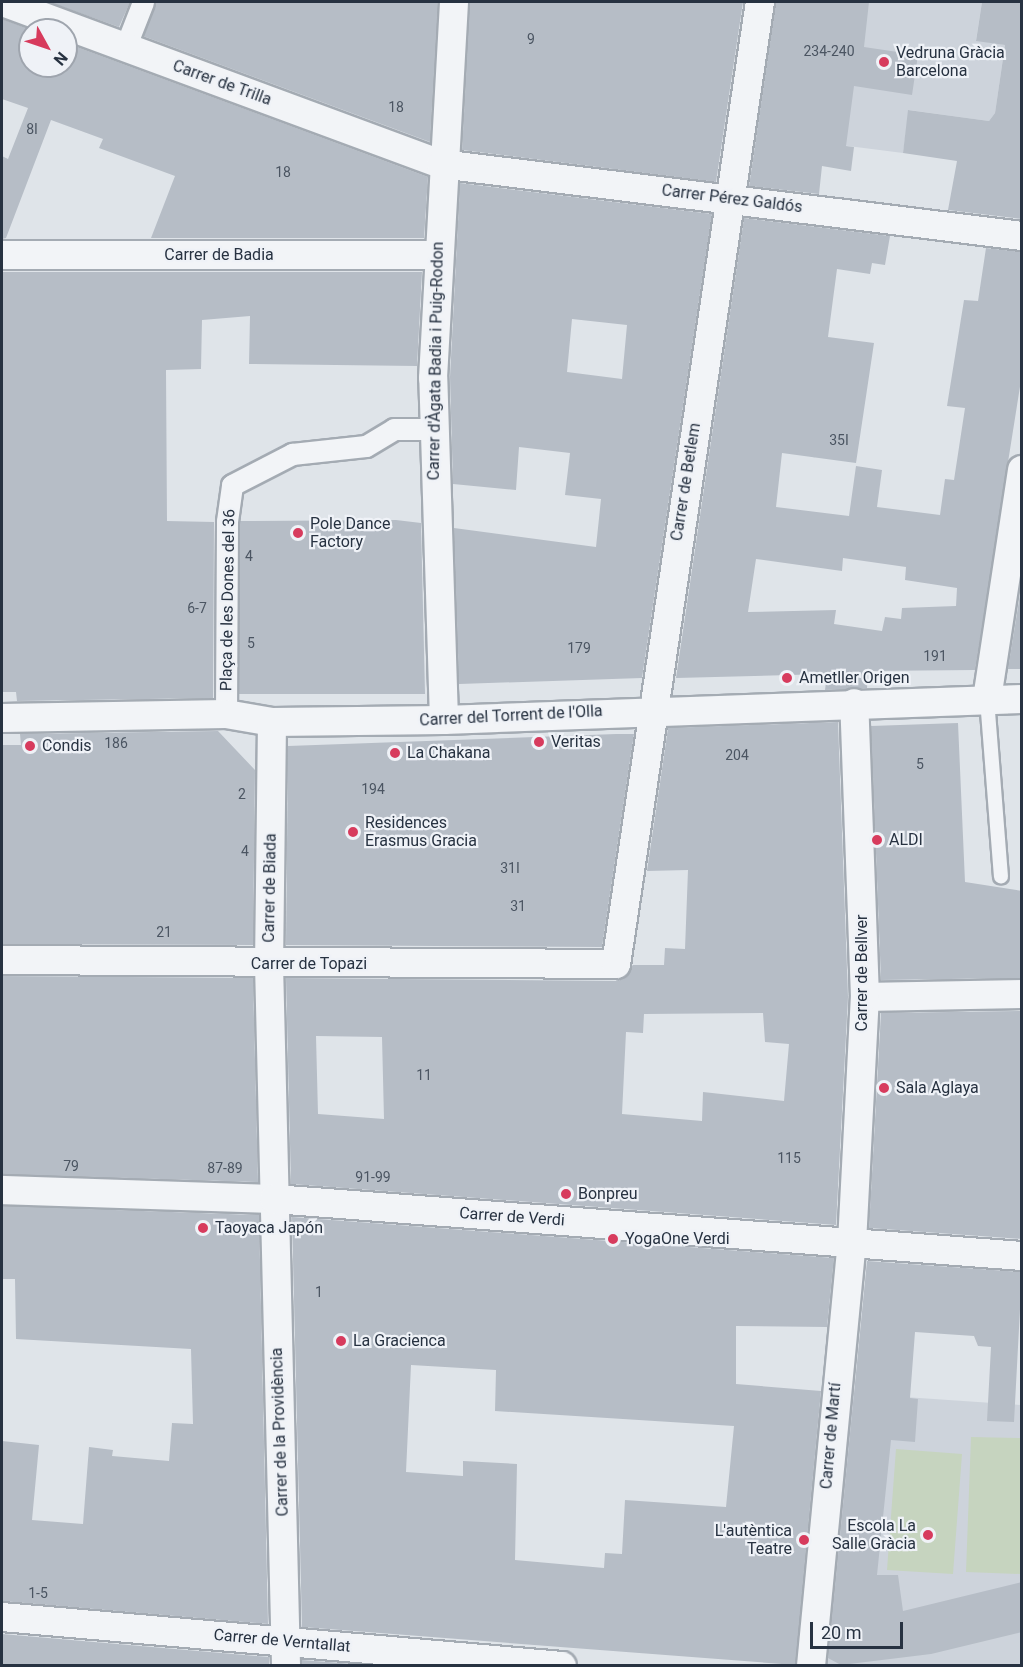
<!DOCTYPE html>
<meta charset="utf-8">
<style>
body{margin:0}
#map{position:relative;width:1023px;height:1667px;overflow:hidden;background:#dfe4e9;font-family:Roboto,sans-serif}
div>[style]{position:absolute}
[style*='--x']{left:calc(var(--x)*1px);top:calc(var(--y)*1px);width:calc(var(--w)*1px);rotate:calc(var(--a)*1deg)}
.built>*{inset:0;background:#cdd3db}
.green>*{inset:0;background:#c6d4bf}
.building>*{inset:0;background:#b6bdc6}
.roads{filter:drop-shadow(2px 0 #a4abb3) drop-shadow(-2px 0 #a4abb3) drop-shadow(0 2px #a4abb3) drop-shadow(0 -2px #a4abb3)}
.service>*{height:14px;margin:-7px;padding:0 7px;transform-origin:7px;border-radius:7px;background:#f2f4f7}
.pedestrian>*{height:21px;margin:-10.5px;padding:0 10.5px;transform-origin:10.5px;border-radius:10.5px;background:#f2f4f7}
.minor>*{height:28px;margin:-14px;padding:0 14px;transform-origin:14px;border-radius:14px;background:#f2f4f7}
.dots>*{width:16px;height:16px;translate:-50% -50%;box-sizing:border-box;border:3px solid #eff2f7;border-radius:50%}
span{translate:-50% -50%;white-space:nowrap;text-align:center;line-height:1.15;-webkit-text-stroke:4.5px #eff2f7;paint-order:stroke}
.number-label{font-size:14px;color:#4b5562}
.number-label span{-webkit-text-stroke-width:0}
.poi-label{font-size:16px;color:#273241}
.left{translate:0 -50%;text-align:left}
.right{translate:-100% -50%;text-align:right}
.street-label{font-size:16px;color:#273241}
.frame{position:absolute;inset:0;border:3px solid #273241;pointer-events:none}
.north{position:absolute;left:18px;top:18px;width:60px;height:60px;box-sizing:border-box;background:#eff2f7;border:2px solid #9fa5ae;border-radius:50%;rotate:130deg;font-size:16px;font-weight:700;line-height:24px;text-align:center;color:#273241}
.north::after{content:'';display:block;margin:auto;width:21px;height:27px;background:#d73b5d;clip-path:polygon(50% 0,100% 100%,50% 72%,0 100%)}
.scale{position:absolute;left:810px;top:1622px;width:93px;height:27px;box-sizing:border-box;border:3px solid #273241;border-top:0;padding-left:8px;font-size:18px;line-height:21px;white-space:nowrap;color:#273241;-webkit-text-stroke:4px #eff2f7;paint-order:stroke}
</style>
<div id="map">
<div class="built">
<div style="clip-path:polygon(774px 2px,982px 2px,976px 40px,1005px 45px,995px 113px,989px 121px,909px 110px,903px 153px,754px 134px)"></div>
<div style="clip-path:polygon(846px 1393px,1021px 1405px,1021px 1665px,823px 1666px)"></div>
</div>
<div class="green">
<div style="clip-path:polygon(971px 1437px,1021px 1438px,1021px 1574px,966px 1572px)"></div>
<div style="clip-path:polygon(896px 1449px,962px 1454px,953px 1574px,887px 1570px)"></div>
</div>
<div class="building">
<div style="clip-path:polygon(49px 2px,130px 2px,119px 27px)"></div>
<div style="clip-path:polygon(156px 2px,438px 2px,430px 142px,143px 36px)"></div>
<div style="clip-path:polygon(470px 2px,743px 2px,716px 182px,462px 150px)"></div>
<div style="clip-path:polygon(776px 2px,869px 2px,864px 47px,918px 55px,912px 95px,854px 86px,846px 146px,854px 147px,851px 171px,822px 166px,819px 194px,749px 186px)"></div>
<div style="clip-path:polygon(982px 2px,1022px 3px,1022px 219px,948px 210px,957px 161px,903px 153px,908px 110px,989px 121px,995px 113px,1005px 45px,976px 41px)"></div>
<div style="clip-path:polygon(2px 19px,31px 30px,30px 66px,66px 66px,66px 43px,428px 177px,424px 238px,151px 238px,175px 176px,99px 148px,103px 139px,51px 120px,6px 238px,2px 239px,2px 156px,8px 159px,28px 108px,2px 99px)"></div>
<div style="clip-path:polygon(evenodd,460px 183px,712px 214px,642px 678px,459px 684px,454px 528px,596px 547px,601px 499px,565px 495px,570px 453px,519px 447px,516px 490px,453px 484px,450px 377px,460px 183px,572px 319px,627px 325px,622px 379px,567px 372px,572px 319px)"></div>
<div style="clip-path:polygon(evenodd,744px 218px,890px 236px,885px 265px,872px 263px,870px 274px,837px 269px,828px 337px,874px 343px,856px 463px,782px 453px,776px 507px,849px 516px,856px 466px,882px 470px,877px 507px,940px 515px,945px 479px,954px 480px,965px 408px,947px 406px,964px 300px,978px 301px,986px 248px,1022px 252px,1022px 374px,975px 670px,868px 671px,867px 688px,825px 690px,827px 674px,676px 678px,744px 218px,843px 558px,906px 567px,905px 580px,957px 588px,956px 606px,902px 608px,901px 619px,885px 617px,882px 631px,834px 624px,836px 610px,748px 612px,756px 559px,842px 571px,843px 558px)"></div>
<div style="clip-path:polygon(2px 272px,422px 272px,417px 366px,249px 364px,250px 316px,202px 320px,201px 369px,166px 370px,167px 521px,214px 522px,213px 698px,17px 701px,16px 692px,2px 692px)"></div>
<div style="clip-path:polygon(396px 520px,421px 523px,425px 694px,239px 694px,240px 521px)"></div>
<div style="clip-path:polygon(1022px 582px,1022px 669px,1008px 669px)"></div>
<div style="clip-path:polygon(evenodd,838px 722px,848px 997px,836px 1225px,291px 1184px,286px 978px,616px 981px,633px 965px,664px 965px,665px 948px,685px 949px,688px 870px,647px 871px,668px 728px,838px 722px,763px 1013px,765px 1042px,789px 1044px,784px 1101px,703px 1092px,702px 1121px,622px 1114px,626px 1032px,643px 1033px,644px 1014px,763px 1013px,838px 722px,316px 1036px,382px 1037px,384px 1119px,318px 1114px,316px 1036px)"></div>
<div style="clip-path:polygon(958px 723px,965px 882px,1022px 891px,1022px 978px,881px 980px,871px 726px)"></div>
<div style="clip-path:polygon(218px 731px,255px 770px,253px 945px,2px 944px,2px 745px,21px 745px,20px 734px)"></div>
<div style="clip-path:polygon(616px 734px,634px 734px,602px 947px,286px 945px,288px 746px)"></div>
<div style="clip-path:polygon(2px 976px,253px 978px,258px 1182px,2px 1174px)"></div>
<div style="clip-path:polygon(1022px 1011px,1022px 1239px,869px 1228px,881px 1013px)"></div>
<div style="clip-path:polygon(2px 1206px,259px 1215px,268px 1624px,2px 1601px,2px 1441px,39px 1445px,32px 1520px,83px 1524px,89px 1447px,113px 1450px,112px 1456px,169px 1461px,172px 1423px,193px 1424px,191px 1349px,16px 1339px,15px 1279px,2px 1279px)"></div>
<div style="clip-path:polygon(evenodd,292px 1217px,834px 1258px,827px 1327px,736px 1326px,736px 1384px,821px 1391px,795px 1665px,302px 1627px,292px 1217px,411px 1365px,496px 1370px,495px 1411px,734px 1426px,726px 1507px,625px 1500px,622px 1554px,605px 1553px,604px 1568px,515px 1560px,517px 1464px,463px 1461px,463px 1476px,406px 1472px,411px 1365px)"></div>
<div style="clip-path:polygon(867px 1261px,1022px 1272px,1014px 1422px,987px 1421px,991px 1347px,978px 1346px,974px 1336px,915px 1332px,910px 1398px,918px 1399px,915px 1442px,891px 1440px,877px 1575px,898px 1575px,903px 1611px,1022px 1582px,1022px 1632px,931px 1654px,841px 1665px,828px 1658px)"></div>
<div style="clip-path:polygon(2px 1634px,269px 1657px,269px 1665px,2px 1665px)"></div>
<div style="clip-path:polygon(302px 1660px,367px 1665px,302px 1665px)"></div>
</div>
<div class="roads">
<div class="service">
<div style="--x:987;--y:699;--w:178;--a:85.5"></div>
</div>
<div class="pedestrian">
<div style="--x:125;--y:48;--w:49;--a:-68.6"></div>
<div style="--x:226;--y:714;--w:193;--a:-89.7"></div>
<div style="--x:227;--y:521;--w:36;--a:-82"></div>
<div style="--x:232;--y:485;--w:68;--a:-27.3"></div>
<div style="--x:292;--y:454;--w:74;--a:-6.2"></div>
<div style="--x:366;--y:446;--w:33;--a:-31"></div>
<div style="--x:394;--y:429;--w:39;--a:0"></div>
</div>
<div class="minor">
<div style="--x:3;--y:2;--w:467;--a:20.3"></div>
<div style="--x:441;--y:164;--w:585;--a:7.06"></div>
<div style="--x:2;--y:255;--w:435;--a:0"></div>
<div style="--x:987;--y:699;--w:232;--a:-81.3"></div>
<div style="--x:2;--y:718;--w:224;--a:-1"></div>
<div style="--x:226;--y:714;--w:47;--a:9.9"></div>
<div style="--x:272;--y:722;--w:172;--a:-0.7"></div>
<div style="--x:444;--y:720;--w:578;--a:-2.08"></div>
<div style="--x:444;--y:720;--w:342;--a:-91.8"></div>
<div style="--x:433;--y:378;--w:377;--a:-86.8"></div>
<div style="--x:272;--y:722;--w:242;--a:90.7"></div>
<div style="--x:269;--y:964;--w:702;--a:88.61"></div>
<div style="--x:2;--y:960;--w:614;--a:0.37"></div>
<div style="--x:616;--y:964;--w:973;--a:-81.49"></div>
<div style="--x:865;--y:997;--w:157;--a:-1.1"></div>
<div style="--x:2;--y:1190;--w:272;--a:1.9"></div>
<div style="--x:274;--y:1199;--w:750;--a:4.36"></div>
<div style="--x:2;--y:1617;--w:562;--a:5"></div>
<div style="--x:811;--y:1666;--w:425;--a:-84.5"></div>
<div style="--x:852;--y:1243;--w:246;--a:-87"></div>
<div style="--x:865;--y:997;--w:294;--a:-92.1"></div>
</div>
</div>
<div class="dots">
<div style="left:884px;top:62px;background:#d73b5d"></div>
<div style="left:298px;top:533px;background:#d73b5d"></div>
<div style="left:787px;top:678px;background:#d73b5d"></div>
<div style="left:539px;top:742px;background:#d73b5d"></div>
<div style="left:30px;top:746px;background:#d73b5d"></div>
<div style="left:395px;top:753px;background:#d73b5d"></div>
<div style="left:353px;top:832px;background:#d73b5d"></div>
<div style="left:877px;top:840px;background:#d73b5d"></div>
<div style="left:884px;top:1088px;background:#d73b5d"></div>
<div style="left:566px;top:1194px;background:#d73b5d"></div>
<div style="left:203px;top:1228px;background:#d73b5d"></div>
<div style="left:613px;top:1239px;background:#d73b5d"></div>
<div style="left:341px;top:1341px;background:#d73b5d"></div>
<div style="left:928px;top:1535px;background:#d73b5d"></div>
<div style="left:804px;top:1540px;background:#d73b5d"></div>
</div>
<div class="number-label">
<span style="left:531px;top:39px">9</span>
<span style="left:829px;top:51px">234-240</span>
<span style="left:396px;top:107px">18</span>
<span style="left:32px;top:129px">8I</span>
<span style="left:283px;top:172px">18</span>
<span style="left:839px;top:440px">35I</span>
<span style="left:249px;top:556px">4</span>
<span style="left:197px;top:608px">6-7</span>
<span style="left:251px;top:643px">5</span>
<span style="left:579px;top:648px">179</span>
<span style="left:935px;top:656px">191</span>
<span style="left:116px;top:743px">186</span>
<span style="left:737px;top:755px">204</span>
<span style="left:920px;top:764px">5</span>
<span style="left:373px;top:789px">194</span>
<span style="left:242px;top:794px">2</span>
<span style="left:245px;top:851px">4</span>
<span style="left:510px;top:868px">31I</span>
<span style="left:518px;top:906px">31</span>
<span style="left:164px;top:932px">21</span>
<span style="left:424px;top:1075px">11</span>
<span style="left:789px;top:1158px">115</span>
<span style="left:71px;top:1166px">79</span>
<span style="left:225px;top:1168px">87-89</span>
<span style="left:373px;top:1177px">91-99</span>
<span style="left:319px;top:1292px">1</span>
<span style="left:38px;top:1593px">1-5</span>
</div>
<div class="poi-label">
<span class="left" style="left:896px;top:62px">Vedruna Gràcia<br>Barcelona</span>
<span class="left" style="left:310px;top:533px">Pole Dance<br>Factory</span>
<span class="left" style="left:799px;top:678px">Ametller Origen</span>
<span class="left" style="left:551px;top:742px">Veritas</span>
<span class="left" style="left:42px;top:746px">Condis</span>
<span class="left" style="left:407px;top:753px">La Chakana</span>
<span class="left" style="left:365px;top:832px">Residences<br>Erasmus Gracia</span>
<span class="left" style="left:889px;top:840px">ALDI</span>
<span class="left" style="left:896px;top:1088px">Sala Aglaya</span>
<span class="left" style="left:578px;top:1194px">Bonpreu</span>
<span class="left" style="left:215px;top:1228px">Taoyaca Japón</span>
<span class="left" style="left:625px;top:1239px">YogaOne Verdi</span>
<span class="left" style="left:353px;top:1341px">La Gracienca</span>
<span class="right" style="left:916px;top:1535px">Escola La<br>Salle Gràcia</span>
<span class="right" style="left:792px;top:1540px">L'autèntica<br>Teatre</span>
</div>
<div class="street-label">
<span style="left:222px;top:83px;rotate:20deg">Carrer de Trilla</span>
<span style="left:732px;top:199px;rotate:7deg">Carrer Pérez Galdós</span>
<span style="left:219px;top:255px">Carrer de Badia</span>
<span style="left:436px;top:361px;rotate:-89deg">Carrer d'Àgata Badia i Puig-Rodon</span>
<span style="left:686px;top:482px;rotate:-81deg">Carrer de Betlem</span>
<span style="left:228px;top:600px;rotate:-89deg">Plaça de les Dones del 36</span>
<span style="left:511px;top:716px;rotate:-3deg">Carrer del Torrent de l'Olla</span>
<span style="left:270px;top:888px;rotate:-89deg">Carrer de Biada</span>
<span style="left:309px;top:964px">Carrer de Topazi</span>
<span style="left:862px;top:973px;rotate:-90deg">Carrer de Bellver</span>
<span style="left:512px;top:1217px;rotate:4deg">Carrer de Verdi</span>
<span style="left:280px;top:1432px;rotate:-92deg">Carrer de la Providència</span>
<span style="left:831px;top:1436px;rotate:-85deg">Carrer de Martí</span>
<span style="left:282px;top:1641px;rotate:5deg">Carrer de Verntallat</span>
</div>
<div class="frame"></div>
<div class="north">N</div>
<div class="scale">20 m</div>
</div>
